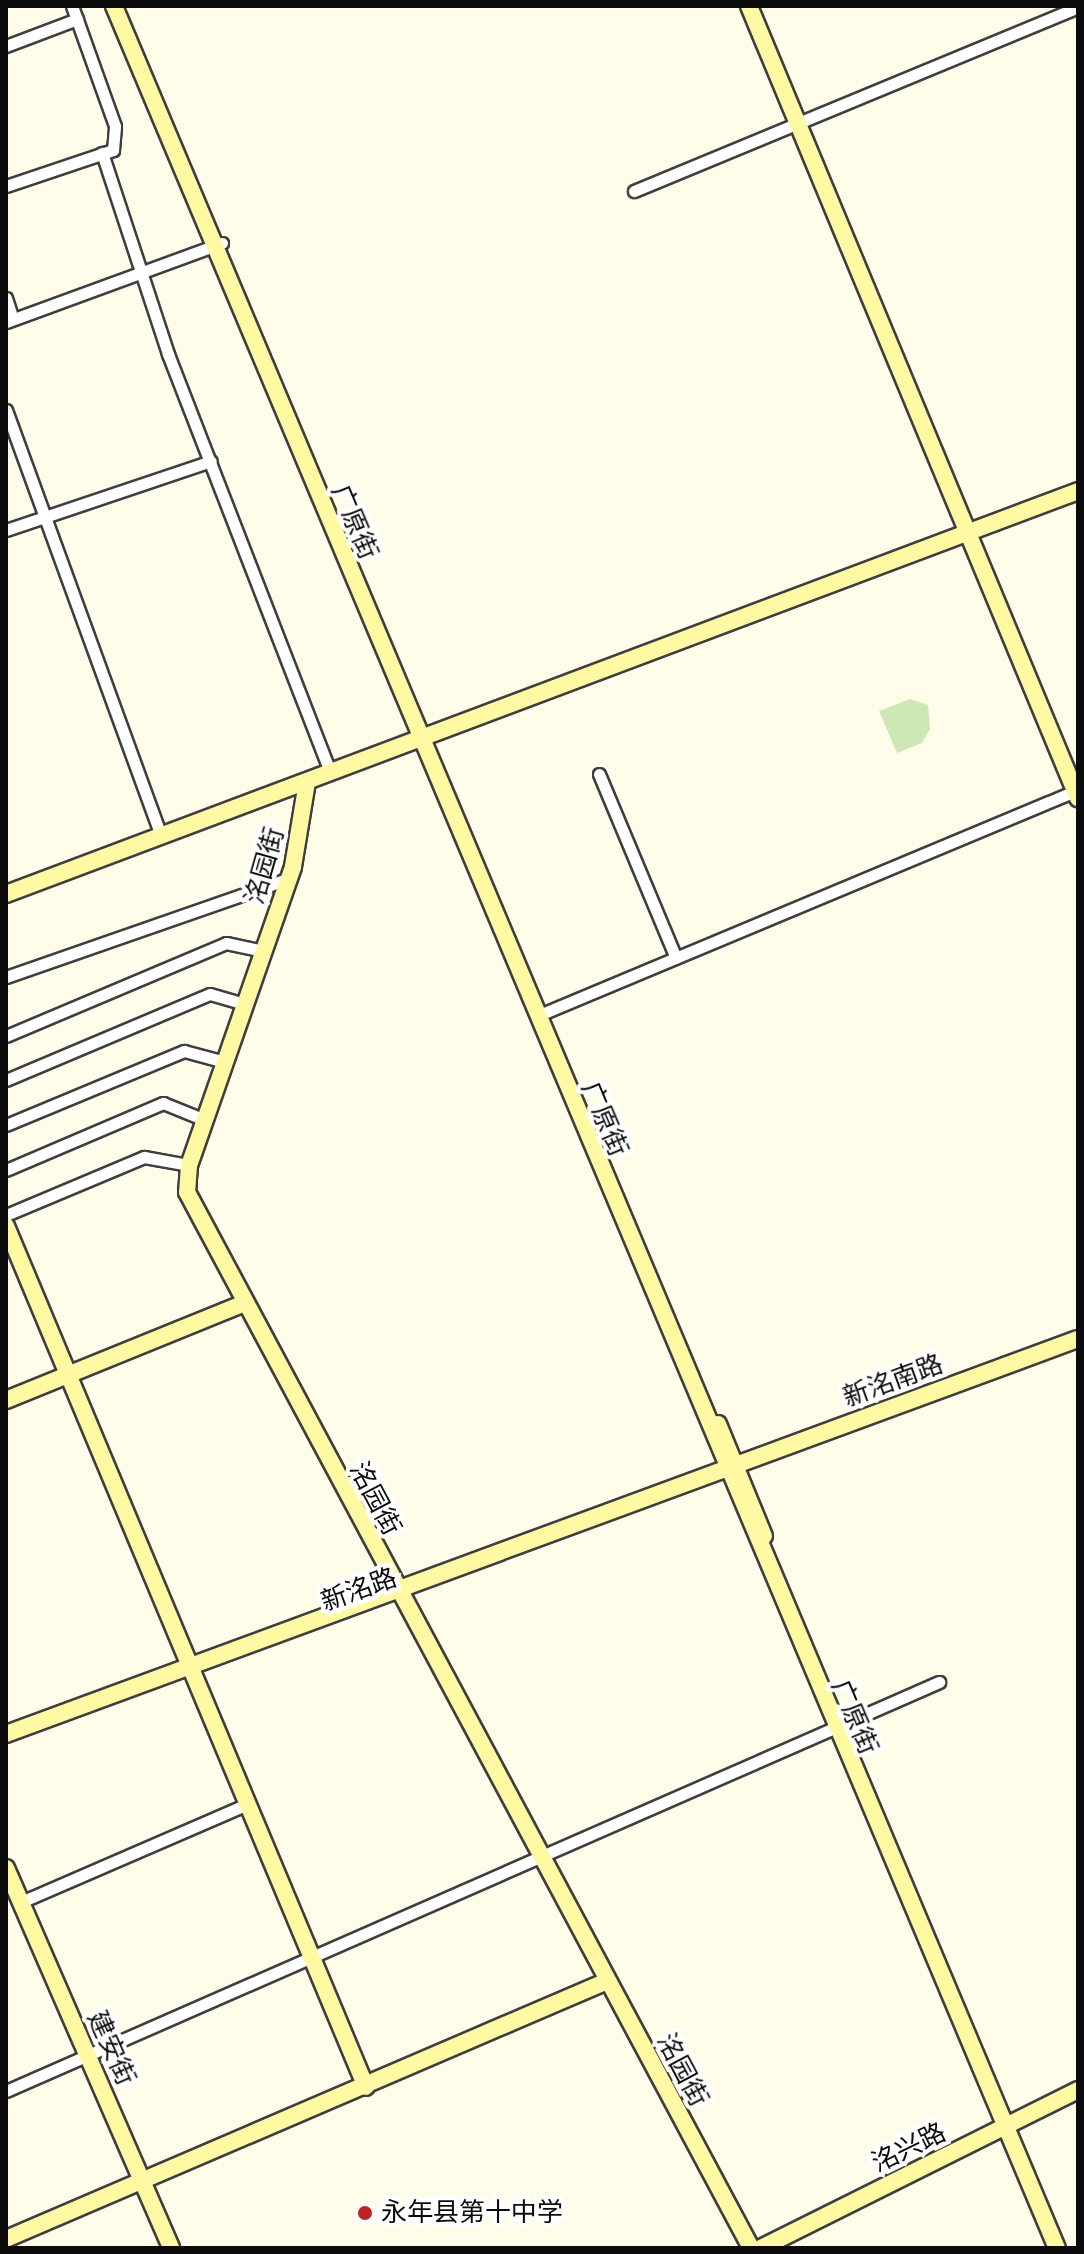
<!DOCTYPE html>
<meta charset="utf-8">
<style>
body{margin:0}
#map{position:relative;width:1084px;height:2254px;overflow:hidden;background:#fffce9;font-family:"Crimson Pro","Noto Sans SC",serif}
div>[style]{position:absolute}
[style*='--x']{left:calc(var(--x)*1px);top:calc(var(--y)*1px);width:calc(var(--w)*1px);rotate:calc(var(--a)*1deg)}
.green>*{inset:0;background:#cde8b4}
.roads{filter:drop-shadow(2px 0 #3e3e3e) drop-shadow(-2px 0 #3e3e3e) drop-shadow(0 2px #3e3e3e) drop-shadow(0 -2px #3e3e3e)}
.street>*{height:11px;margin:-5.5px;padding:0 5.5px;transform-origin:5.5px;border-radius:5.5px;background:#fff}
.secondary>*{height:16px;margin:-8px;padding:0 8px;transform-origin:8px;border-radius:8px;background:#fff9a4}
.dots>*{width:22px;height:22px;translate:-50% -50%;box-sizing:border-box;border:4px solid #fff;border-radius:50%}
span{translate:-50% -50%;white-space:nowrap;text-align:center;line-height:1.15;-webkit-text-stroke:8px #fff;paint-order:stroke}
.street-label{font-size:26px;color:#0b0b0b}
.poi-label{font-size:26px;color:#0b0b0b}
.left{translate:0 -50%;text-align:left}
.frame{position:absolute;inset:0;border:8px solid #0b0b0b;pointer-events:none}
</style>
<div id="map">
<div class="green">
<div style="clip-path:polygon(910px 699px,928px 705px,930px 729px,922px 743px,897px 753px,879px 711px)"></div>
</div>
<div class="roads">
<div class="street">
<div style="--x:6;--y:46;--w:76;--a:-20.8"></div>
<div style="--x:102;--y:153;--w:212;--a:71.8"></div>
<div style="--x:168;--y:354;--w:440;--a:68.8"></div>
<div style="--x:6;--y:186;--w:113;--a:-18.6"></div>
<div style="--x:113;--y:150;--w:24;--a:-85"></div>
<div style="--x:115;--y:126;--w:127;--a:-109.7"></div>
<div style="--x:634;--y:191;--w:481;--a:-22.5"></div>
<div style="--x:6;--y:298;--w:22;--a:72"></div>
<div style="--x:6;--y:322;--w:230;--a:-20.1"></div>
<div style="--x:6;--y:410;--w:444;--a:70"></div>
<div style="--x:6;--y:530;--w:216;--a:-18.6"></div>
<div style="--x:599;--y:774;--w:199;--a:67.3"></div>
<div style="--x:6;--y:977;--w:301;--a:-19.2"></div>
<div style="--x:544;--y:1013;--w:576;--a:-22.69"></div>
<div style="--x:6;--y:1036;--w:239;--a:-22.9"></div>
<div style="--x:226;--y:943;--w:39;--a:12"></div>
<div style="--x:6;--y:1080;--w:221;--a:-22.9"></div>
<div style="--x:210;--y:994;--w:36;--a:16"></div>
<div style="--x:6;--y:1125;--w:193;--a:-22.6"></div>
<div style="--x:184;--y:1051;--w:42;--a:15"></div>
<div style="--x:6;--y:1170;--w:171;--a:-23.1"></div>
<div style="--x:163;--y:1103;--w:45;--a:22"></div>
<div style="--x:6;--y:1215;--w:150;--a:-22.8"></div>
<div style="--x:144;--y:1157;--w:46;--a:10.1"></div>
<div style="--x:21;--y:1902;--w:247;--a:-23.4"></div>
<div style="--x:6;--y:2091;--w:1019;--a:-23.67"></div>
</div>
<div class="secondary">
<div style="--x:114;--y:6;--w:2432;--a:67.19"></div>
<div style="--x:749;--y:6;--w:858;--a:67.44"></div>
<div style="--x:307;--y:782;--w:86;--a:99.4"></div>
<div style="--x:293;--y:867;--w:316;--a:109.2"></div>
<div style="--x:189;--y:1165;--w:27;--a:94"></div>
<div style="--x:187;--y:1192;--w:1197;--a:61.89"></div>
<div style="--x:6;--y:894;--w:1145;--a:-20.6"></div>
<div style="--x:6;--y:1226;--w:933;--a:67.31"></div>
<div style="--x:6;--y:1400;--w:256;--a:-22.1"></div>
<div style="--x:718;--y:1424;--w:121;--a:67.7"></div>
<div style="--x:6;--y:1734;--w:1142;--a:-20.23"></div>
<div style="--x:6;--y:1868;--w:414;--a:66.5"></div>
<div style="--x:6;--y:2239;--w:654;--a:-23.23"></div>
<div style="--x:761;--y:2248;--w:354;--a:-26.5"></div>
</div>
</div>
<div class="dots">
<div style="left:365px;top:2213px;background:#ba2424"></div>
</div>
<div class="street-label">
<span style="left:354px;top:522px;rotate:67deg">广原街</span>
<span style="left:265px;top:866px;rotate:-74deg">洺园街</span>
<span style="left:604px;top:1119px;rotate:67deg">广原街</span>
<span style="left:893px;top:1381px;rotate:-20deg">新洺南路</span>
<span style="left:375px;top:1499px;rotate:62deg">洺园街</span>
<span style="left:359px;top:1590px;rotate:-20deg">新洺路</span>
<span style="left:854px;top:1717px;rotate:67deg">广原街</span>
<span style="left:111px;top:2048px;rotate:66deg">建安街</span>
<span style="left:682px;top:2070px;rotate:62deg">洺园街</span>
<span style="left:909px;top:2148px;rotate:-26deg">洺兴路</span>
</div>
<div class="poi-label">
<span class="left" style="left:381px;top:2213px">永年县第十中学</span>
</div>
<div class="frame"></div>
</div>
